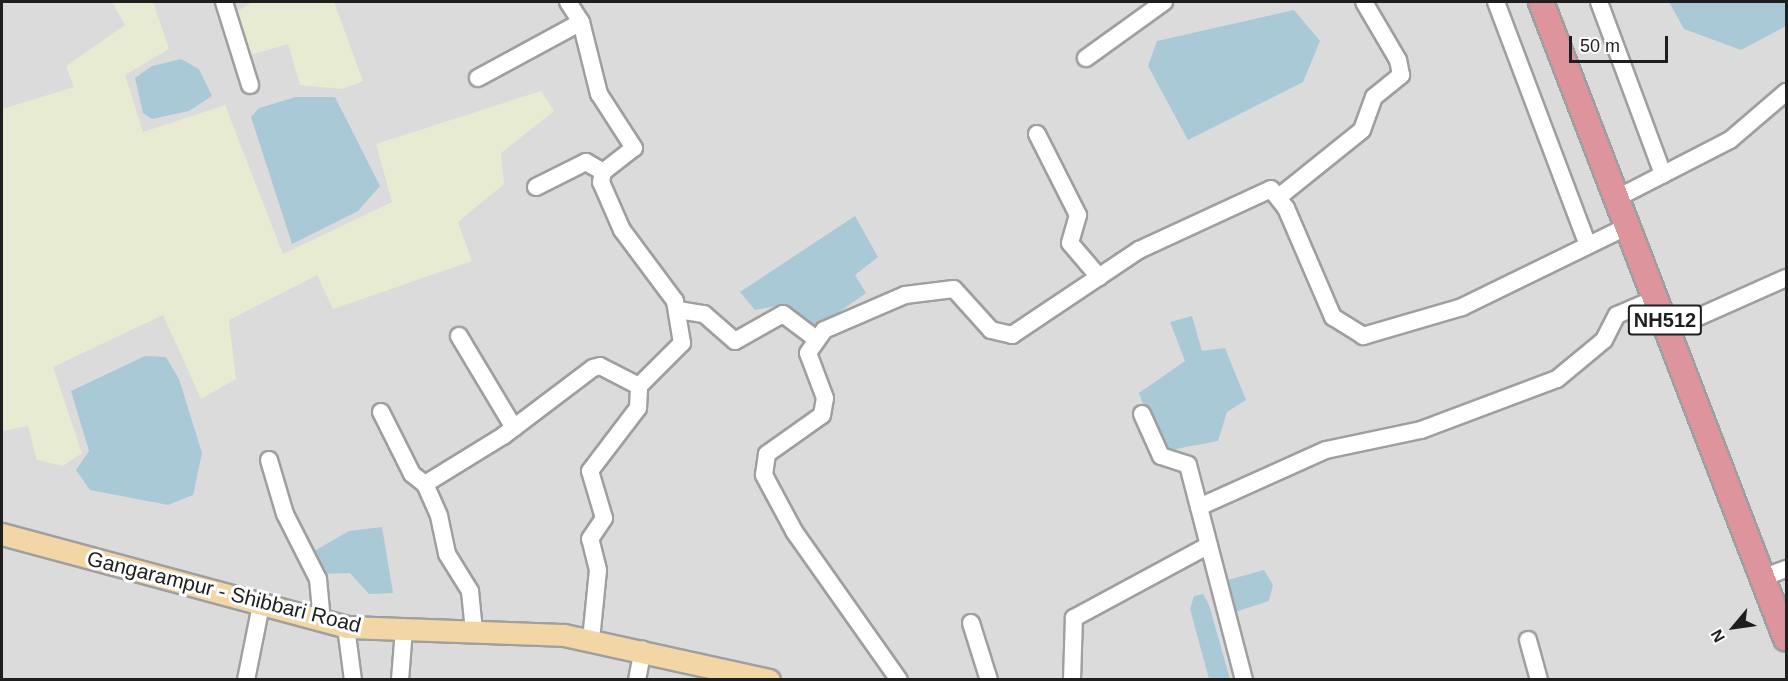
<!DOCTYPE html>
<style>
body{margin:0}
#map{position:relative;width:1788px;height:681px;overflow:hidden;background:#eeebe5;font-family:Helvetica,sans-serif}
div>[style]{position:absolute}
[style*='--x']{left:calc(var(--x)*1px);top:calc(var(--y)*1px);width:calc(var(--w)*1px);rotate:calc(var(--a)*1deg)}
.residential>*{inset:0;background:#dcdbdb}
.farmland>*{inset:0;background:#e7ebd2}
.water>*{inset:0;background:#a9c9d7}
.roads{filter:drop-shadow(2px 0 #9f9f9f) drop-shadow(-2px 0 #9f9f9f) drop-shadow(0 2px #9f9f9f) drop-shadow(0 -2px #9f9f9f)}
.minor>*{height:16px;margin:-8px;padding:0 8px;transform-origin:8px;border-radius:8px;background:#fff}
.major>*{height:21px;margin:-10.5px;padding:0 10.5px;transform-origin:10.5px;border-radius:10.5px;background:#f2d6a5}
.highway>*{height:24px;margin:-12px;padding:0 12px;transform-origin:12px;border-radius:12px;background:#dd949c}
span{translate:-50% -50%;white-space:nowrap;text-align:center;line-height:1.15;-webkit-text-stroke:6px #fff;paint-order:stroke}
.shield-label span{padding:2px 4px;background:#fff;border:2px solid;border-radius:4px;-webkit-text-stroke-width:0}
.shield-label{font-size:20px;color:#1e1e1e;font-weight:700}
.street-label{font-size:21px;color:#1e1e1e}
.frame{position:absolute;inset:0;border:3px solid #1e1e1e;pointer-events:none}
.north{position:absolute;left:1704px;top:597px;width:60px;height:60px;-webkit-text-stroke:4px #fff;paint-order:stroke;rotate:241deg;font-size:16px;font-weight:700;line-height:24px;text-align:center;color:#1e1e1e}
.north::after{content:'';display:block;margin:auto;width:21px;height:27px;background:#1e1e1e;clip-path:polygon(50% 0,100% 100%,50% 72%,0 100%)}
.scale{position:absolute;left:1569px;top:36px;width:99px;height:27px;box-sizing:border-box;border:3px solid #1e1e1e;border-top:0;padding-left:8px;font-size:18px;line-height:21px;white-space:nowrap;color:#1e1e1e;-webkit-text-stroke:4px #fff;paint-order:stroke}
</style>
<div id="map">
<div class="residential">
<div style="clip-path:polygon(2px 2px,1786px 2px,1786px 679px,2px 679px)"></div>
</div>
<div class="farmland">
<div style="clip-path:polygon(112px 2px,153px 2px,169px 49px,125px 75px,143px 132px,225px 105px,283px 254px,392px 202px,376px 144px,541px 91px,554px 111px,501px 153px,504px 184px,458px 222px,472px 261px,333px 309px,317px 275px,229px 320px,236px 379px,201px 399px,163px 315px,53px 367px,82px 453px,63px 466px,37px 460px,28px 426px,2px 431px,2px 109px,74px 87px,66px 66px,125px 25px)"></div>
<div style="clip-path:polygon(252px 2px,334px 2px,363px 81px,343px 89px,300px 85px,288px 44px,247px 56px,233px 14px)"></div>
</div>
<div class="water">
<div style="clip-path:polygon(1669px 2px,1786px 2px,1786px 26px,1741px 50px,1684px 29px)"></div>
<div style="clip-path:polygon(1294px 10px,1320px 41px,1303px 82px,1188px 140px,1148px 66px,1157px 41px)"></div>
<div style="clip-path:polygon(181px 59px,199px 69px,212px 96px,189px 111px,152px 119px,143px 113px,135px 78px,152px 66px)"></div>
<div style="clip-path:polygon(296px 97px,335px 97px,380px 186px,358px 211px,292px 244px,251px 117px,259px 108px)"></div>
<div style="clip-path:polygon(855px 216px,878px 257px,855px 275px,866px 293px,811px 332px,781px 305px,755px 310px,740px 292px)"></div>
<div style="clip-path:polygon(1192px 316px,1202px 351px,1225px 348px,1246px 400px,1227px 412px,1218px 441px,1160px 452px,1139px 393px,1185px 361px,1170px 322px)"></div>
<div style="clip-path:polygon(145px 356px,166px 357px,179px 379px,202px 453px,193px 495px,168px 505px,90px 490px,76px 470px,89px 451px,71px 391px)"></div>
<div style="clip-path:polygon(382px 527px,393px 593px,369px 594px,350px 573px,318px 574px,309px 554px,349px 531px)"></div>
<div style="clip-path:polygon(1264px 570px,1273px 585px,1269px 601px,1235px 612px,1224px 581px)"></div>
<div style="clip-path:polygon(1203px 594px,1209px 605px,1230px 679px,1209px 679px,1190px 609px,1194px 596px)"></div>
</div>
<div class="roads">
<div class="minor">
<div style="--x:224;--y:2;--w:87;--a:72.6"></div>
<div style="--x:1496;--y:2;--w:260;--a:69.3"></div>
<div style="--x:1599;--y:2;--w:184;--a:69.6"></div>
<div style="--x:1086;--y:58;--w:96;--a:-35.7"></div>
<div style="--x:478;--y:78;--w:117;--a:-28.5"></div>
<div style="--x:1037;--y:134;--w:91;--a:63.2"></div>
<div style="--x:1078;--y:215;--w:29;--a:106"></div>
<div style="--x:1070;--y:243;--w:45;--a:49.5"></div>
<div style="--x:536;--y:187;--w:56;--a:-26.6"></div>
<div style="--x:586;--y:162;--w:20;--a:30"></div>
<div style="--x:1280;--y:196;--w:105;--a:-38.8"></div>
<div style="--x:1362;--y:130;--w:35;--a:-70"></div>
<div style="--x:1374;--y:97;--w:35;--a:-39"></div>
<div style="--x:1401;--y:75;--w:15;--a:-101"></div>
<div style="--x:1398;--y:60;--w:67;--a:-120.4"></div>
<div style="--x:1619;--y:197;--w:125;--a:-27.2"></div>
<div style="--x:1730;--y:140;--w:74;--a:-40.6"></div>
<div style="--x:678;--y:310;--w:26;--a:9"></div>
<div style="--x:704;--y:314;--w:41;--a:41.1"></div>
<div style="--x:735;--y:341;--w:55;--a:-29.4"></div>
<div style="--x:783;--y:314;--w:40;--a:37"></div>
<div style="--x:1678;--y:326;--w:118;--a:-24"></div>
<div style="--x:459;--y:336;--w:107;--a:59.1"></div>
<div style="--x:381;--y:412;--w:69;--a:63.4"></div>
<div style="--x:412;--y:474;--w:16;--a:38"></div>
<div style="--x:425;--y:484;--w:92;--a:-31.6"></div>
<div style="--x:503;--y:436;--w:113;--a:-37.1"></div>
<div style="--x:593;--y:368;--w:7;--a:-16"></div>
<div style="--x:600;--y:366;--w:44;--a:27.1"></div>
<div style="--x:639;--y:386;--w:61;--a:-45"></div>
<div style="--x:682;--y:343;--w:43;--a:-99.5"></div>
<div style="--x:675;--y:301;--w:89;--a:-126.7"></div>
<div style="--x:622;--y:230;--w:52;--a:-113.6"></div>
<div style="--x:601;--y:182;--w:10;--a:-79"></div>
<div style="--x:603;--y:172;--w:39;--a:-38"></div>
<div style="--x:634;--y:148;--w:64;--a:-122.9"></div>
<div style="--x:599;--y:94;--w:74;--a:-104"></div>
<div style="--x:581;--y:22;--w:24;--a:-123"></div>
<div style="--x:1142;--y:414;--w:46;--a:65.7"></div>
<div style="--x:1161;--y:456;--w:28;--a:18"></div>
<div style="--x:1188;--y:465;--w:222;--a:75.4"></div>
<div style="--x:269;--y:460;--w:56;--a:73.5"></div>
<div style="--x:285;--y:514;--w:73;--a:63.1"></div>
<div style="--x:318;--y:579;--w:42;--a:84.6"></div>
<div style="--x:425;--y:484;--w:35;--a:66"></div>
<div style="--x:439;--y:516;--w:39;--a:78"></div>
<div style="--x:447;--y:554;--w:44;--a:58.1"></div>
<div style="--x:470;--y:591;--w:40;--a:84.3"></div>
<div style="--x:1199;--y:507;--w:139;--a:-24.2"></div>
<div style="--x:1326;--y:450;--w:97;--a:-11.9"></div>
<div style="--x:1421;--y:430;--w:145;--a:-20.6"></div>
<div style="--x:1557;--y:379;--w:61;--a:-39.7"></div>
<div style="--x:1604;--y:340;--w:28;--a:-63"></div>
<div style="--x:1617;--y:315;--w:43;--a:-23"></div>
<div style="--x:1775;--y:573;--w:12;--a:-20"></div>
<div style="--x:971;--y:623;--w:60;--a:72.5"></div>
<div style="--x:346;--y:627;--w:53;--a:82.5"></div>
<div style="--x:591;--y:640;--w:70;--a:-84.3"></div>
<div style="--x:598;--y:570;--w:32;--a:-104"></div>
<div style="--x:590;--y:539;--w:25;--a:-56"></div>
<div style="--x:604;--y:518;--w:49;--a:-106.6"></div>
<div style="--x:590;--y:471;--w:79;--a:-52.7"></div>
<div style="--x:638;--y:408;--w:22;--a:-87"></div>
<div style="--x:1528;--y:640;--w:41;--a:74.6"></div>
<div style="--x:246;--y:680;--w:76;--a:-78.7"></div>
<div style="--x:400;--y:680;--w:51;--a:-85.5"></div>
<div style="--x:637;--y:680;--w:31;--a:-79"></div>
<div style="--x:899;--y:680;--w:182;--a:-125.2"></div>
<div style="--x:794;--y:531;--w:64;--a:-118.2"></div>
<div style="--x:764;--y:475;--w:21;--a:-82"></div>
<div style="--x:767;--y:454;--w:67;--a:-35.3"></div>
<div style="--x:822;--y:415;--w:17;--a:-80"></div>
<div style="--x:825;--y:398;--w:48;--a:-110.7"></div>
<div style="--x:808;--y:353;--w:28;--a:-55"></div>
<div style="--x:824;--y:330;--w:88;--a:-23.4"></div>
<div style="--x:905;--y:295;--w:49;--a:-7"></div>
<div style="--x:954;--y:289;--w:55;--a:47.9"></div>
<div style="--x:991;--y:330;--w:22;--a:13"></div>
<div style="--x:1012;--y:335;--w:153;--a:-33.8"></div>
<div style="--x:1139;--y:250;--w:145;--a:-24.8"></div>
<div style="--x:1271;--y:189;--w:24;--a:52"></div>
<div style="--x:1286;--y:208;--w:119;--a:66.7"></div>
<div style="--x:1333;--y:317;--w:36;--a:32"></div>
<div style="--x:1363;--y:336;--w:103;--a:-16.3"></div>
<div style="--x:1462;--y:307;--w:187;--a:-26"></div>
<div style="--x:1072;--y:680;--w:62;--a:-88.2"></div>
<div style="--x:1074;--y:618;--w:153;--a:-28.4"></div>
</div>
<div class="major">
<div style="--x:2;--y:534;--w:356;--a:15.1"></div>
<div style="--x:346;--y:627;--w:218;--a:2.1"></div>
<div style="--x:564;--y:635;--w:210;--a:12.4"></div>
</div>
<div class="highway">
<div style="--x:1541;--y:2;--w:682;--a:68.96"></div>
</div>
</div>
<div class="shield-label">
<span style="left:1665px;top:320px">NH512</span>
</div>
<div class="street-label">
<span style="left:224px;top:592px;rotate:14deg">Gangarampur - Shibbari Road</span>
</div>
<div class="frame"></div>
<div class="north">N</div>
<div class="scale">50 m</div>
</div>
